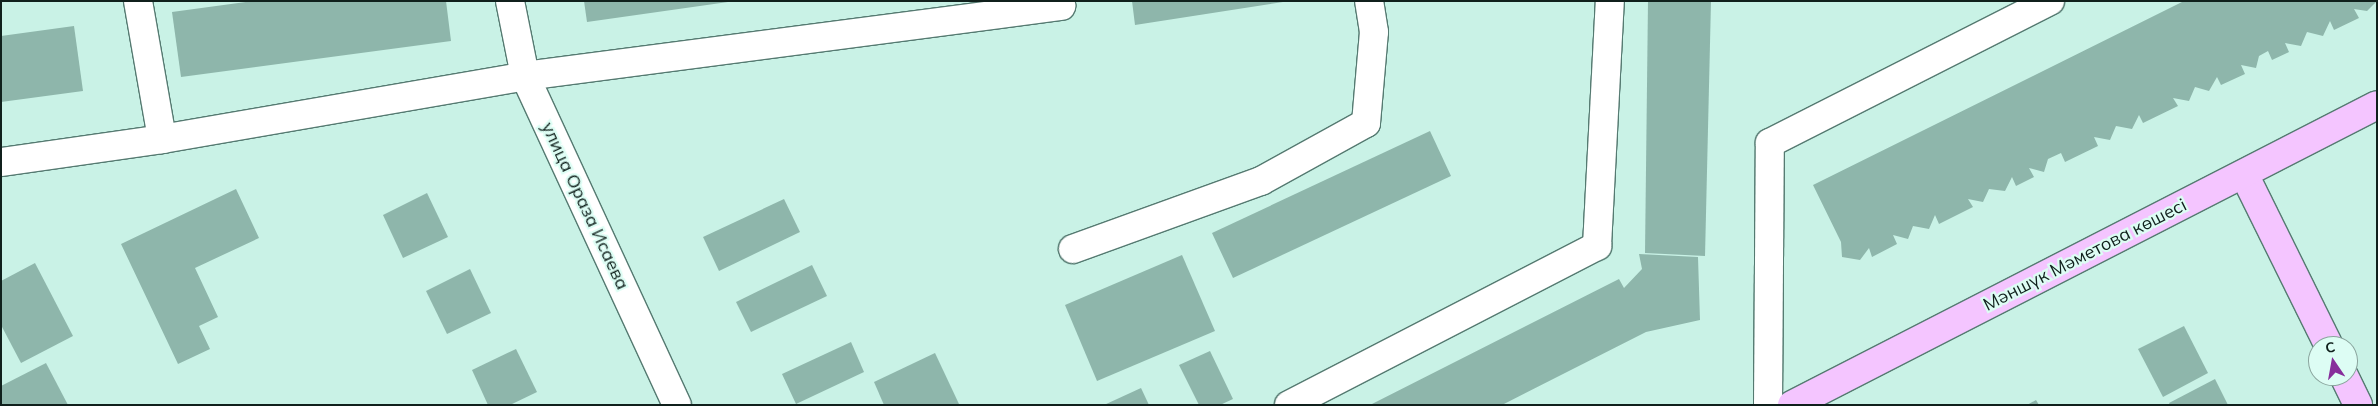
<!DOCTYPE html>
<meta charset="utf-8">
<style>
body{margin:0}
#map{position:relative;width:2378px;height:406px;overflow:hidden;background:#c9f2e6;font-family:Mulish,sans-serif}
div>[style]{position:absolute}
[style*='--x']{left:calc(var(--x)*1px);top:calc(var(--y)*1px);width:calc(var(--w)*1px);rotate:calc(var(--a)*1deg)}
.building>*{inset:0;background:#8eb6ab}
.roads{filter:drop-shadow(1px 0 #557a71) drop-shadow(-1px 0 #557a71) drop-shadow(0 1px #557a71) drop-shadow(0 -1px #557a71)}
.minor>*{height:28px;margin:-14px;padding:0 14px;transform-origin:14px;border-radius:14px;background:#fff}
.major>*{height:28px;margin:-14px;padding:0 14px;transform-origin:14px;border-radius:14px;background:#f4c5ff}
span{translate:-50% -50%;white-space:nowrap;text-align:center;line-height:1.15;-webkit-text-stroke:4.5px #ddfdf4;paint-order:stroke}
.street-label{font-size:18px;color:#10201c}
.frame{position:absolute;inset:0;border:2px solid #10201c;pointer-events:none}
.north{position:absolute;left:2308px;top:336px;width:50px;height:50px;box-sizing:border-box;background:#ddfdf4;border:1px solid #8ba59e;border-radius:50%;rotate:348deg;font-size:14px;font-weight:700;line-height:20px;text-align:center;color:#10201c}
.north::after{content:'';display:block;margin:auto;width:18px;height:22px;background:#872e9b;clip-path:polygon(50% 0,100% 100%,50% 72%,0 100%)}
</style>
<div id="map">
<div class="building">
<div style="clip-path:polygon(253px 1px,446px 1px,451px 41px,181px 77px,172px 12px)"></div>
<div style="clip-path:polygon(584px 1px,728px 1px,728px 2px,587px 22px)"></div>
<div style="clip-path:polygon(1132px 1px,1283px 1px,1283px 2px,1135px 25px)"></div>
<div style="clip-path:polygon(1648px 1px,1711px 1px,1705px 256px,1645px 253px)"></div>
<div style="clip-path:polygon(2184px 1px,2377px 1px,2367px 11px,2354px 9px,2359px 18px,2334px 30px,2330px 21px,2323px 36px,2307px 32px,2301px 46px,2285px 43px,2289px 52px,2272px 60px,2268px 51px,2259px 56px,2256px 68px,2241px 65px,2245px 74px,2221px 85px,2217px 77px,2209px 91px,2195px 87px,2189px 101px,2173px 98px,2178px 106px,2143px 123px,2139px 115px,2132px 129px,2116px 126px,2110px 140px,2094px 137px,2098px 146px,2065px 162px,2061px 153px,2048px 159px,2044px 172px,2029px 168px,2034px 177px,2016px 186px,2012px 177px,2005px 191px,1989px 189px,1983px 202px,1968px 199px,1973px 207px,1939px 224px,1935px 215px,1929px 229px,1913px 226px,1908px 239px,1893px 235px,1897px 244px,1872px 257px,1869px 248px,1860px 260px,1842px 257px,1841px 242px,1813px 185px)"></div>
<div style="clip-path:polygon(74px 26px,83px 91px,1px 102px,1px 36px)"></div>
<div style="clip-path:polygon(1430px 131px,1451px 176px,1233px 278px,1212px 233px)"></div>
<div style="clip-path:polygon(236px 189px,259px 238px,195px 268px,218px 317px,199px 326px,210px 349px,178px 364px,121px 244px)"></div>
<div style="clip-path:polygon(427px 193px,448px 237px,403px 258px,383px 215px)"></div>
<div style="clip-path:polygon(784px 199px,800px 232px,719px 271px,703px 237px)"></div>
<div style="clip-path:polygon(1639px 254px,1698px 257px,1700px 320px,1646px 332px,1502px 405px,1370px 405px,1619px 279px,1624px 288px,1642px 269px)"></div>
<div style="clip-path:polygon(1182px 255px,1215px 331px,1097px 381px,1065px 305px)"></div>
<div style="clip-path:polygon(35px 263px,73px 336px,21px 363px,1px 325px,1px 281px)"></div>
<div style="clip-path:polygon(812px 265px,827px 296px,751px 332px,736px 302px)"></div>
<div style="clip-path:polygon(470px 269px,491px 313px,447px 334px,426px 291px)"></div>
<div style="clip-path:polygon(2184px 326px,2208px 373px,2163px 397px,2138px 349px)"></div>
<div style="clip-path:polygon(851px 342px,864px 372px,796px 404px,782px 374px)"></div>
<div style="clip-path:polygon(516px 349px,537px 392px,510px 405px,488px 405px,472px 370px)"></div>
<div style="clip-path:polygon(1210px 351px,1233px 399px,1220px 405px,1199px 405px,1179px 365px)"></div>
<div style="clip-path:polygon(935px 353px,959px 404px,884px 405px,874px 382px)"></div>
<div style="clip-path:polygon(46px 363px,68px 405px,1px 405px,1px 386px)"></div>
<div style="clip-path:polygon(2215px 379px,2228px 405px,2170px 405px,2169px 403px)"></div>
<div style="clip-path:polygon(1141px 388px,1149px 405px,1104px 405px)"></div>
<div style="clip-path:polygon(2036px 400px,2039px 405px,2027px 405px)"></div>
</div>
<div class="roads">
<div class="minor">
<div style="--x:138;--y:1;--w:140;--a:80.1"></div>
<div style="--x:162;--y:139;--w:368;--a:-9.8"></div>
<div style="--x:525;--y:76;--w:541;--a:-7.44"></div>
<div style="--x:510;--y:1;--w:76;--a:78.7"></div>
<div style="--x:525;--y:76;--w:362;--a:65.2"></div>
<div style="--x:1;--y:162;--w:163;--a:-8.1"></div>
<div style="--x:1073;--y:249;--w:200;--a:-19.9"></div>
<div style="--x:1261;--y:181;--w:120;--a:-28.9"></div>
<div style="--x:1366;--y:123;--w:91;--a:-85"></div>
<div style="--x:1374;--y:32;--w:31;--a:-99"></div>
<div style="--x:1289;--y:405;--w:347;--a:-27.3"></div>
<div style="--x:1597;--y:246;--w:245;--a:-87"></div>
<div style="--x:1768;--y:405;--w:262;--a:-89.6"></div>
<div style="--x:1770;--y:143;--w:314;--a:-26.9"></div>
</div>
<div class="major">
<div style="--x:2244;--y:174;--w:192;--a:63.7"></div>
<div style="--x:2344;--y:376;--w:32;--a:64"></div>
<div style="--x:1792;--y:405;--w:657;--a:-27.15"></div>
</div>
</div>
<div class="street-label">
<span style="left:585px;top:206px;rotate:65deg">улица Ораза Исаева</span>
<span style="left:2085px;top:255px;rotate:-27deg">Мәншүк Мәметова көшесі</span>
</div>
<div class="frame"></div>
<div class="north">С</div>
</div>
